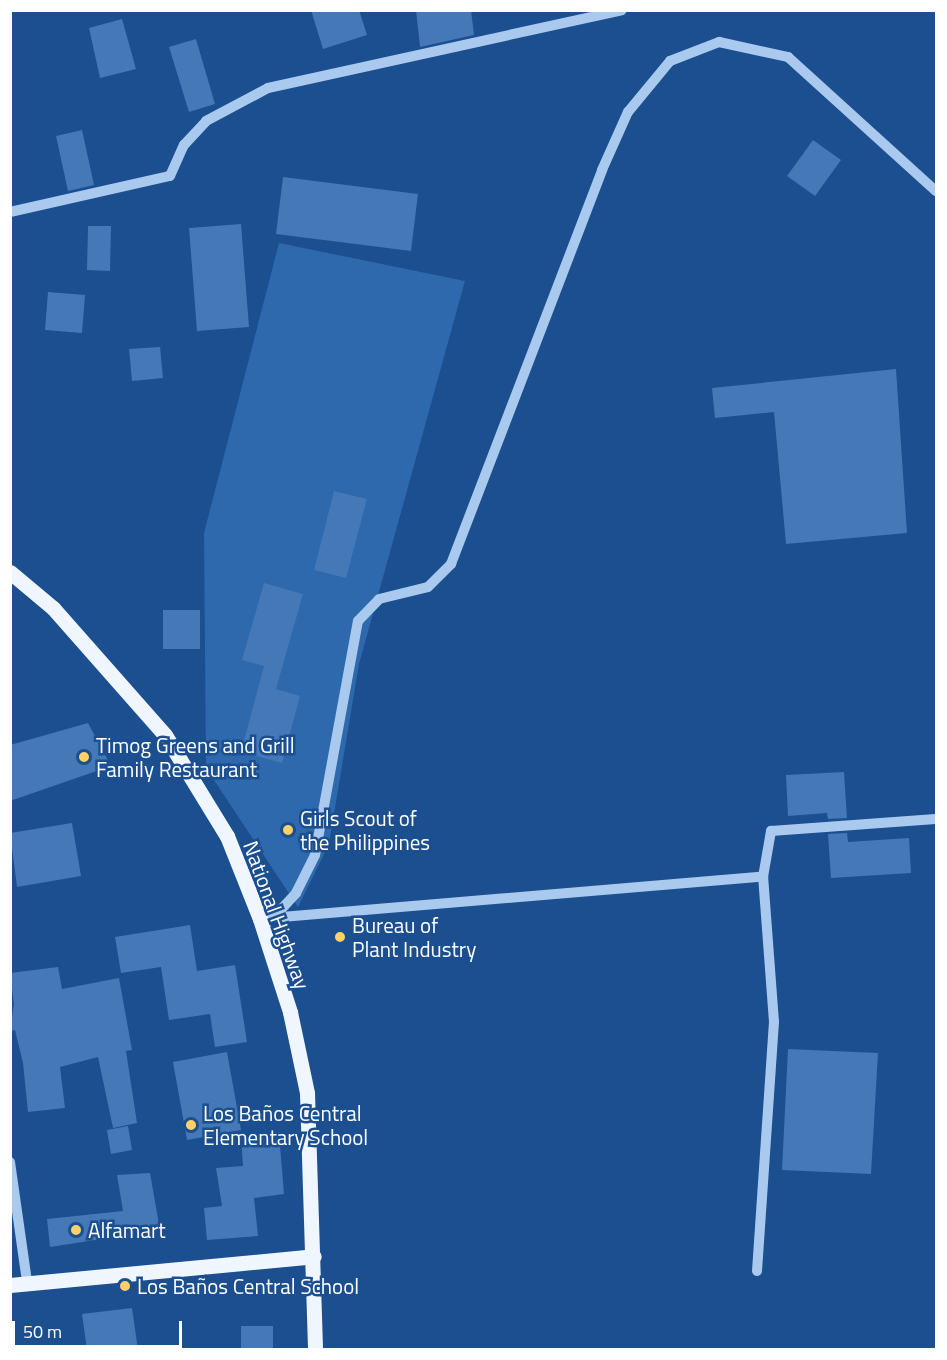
<!DOCTYPE html>
<meta charset="utf-8">
<style>
body{margin:0}
#map{position:relative;width:947px;height:1360px;overflow:hidden;background:#1b4f8f;font-family:"Titillium Web",sans-serif}
div>[style]{position:absolute}
[style*='--x']{left:calc(var(--x)*1px);top:calc(var(--y)*1px);width:calc(var(--w)*1px);rotate:calc(var(--a)*1deg)}
.green>*{inset:0;background:#2e69ad}
.building>*{inset:0;background:#4478b7}
.minor>*{height:10px;margin:-5px;padding:0 5px;transform-origin:5px;border-radius:5px;background:#a9c9ee}
.major>*{height:15px;margin:-7.5px;padding:0 7.5px;transform-origin:7.5px;border-radius:7.5px;background:#f0f6ff}
.dots>*{width:16px;height:16px;translate:-50% -50%;box-sizing:border-box;border:3px solid #1b4f8f;border-radius:50%}
span{translate:-50% -50%;white-space:nowrap;text-align:center;line-height:1.15;-webkit-text-stroke:5px #1b4f8f;paint-order:stroke}
.poi-label{font-size:21px;color:#fff}
.left{translate:0 -50%;text-align:left}
.street-label{font-size:21px;color:#fff}
.frame{position:absolute;inset:0;border:12px solid #fff;pointer-events:none}
.scale{position:absolute;left:12px;top:1321px;width:170px;height:27px;box-sizing:border-box;border:3px solid #fff;border-top:0;padding-left:8px;font-size:18px;line-height:21px;white-space:nowrap;color:#fff;-webkit-text-stroke:4px #1b4f8f;paint-order:stroke}
</style>
<div id="map">
<div class="green">
<div style="clip-path:polygon(279px 243px,465px 281px,359px 664px,329px 844px,298px 907px,206px 768px,204px 533px)"></div>
</div>
<div class="building">
<div style="clip-path:polygon(311px 10px,359px 10px,367px 35px,323px 49px)"></div>
<div style="clip-path:polygon(416px 10px,471px 10px,474px 35px,420px 47px)"></div>
<div style="clip-path:polygon(122px 19px,136px 69px,100px 78px,89px 28px)"></div>
<div style="clip-path:polygon(196px 39px,215px 104px,189px 112px,169px 47px)"></div>
<div style="clip-path:polygon(82px 130px,94px 185px,68px 191px,56px 136px)"></div>
<div style="clip-path:polygon(813px 140px,841px 160px,815px 196px,787px 176px)"></div>
<div style="clip-path:polygon(283px 177px,418px 194px,411px 251px,276px 234px)"></div>
<div style="clip-path:polygon(241px 224px,249px 327px,197px 331px,189px 228px)"></div>
<div style="clip-path:polygon(88px 226px,111px 226px,110px 271px,87px 270px)"></div>
<div style="clip-path:polygon(48px 292px,85px 295px,82px 333px,45px 330px)"></div>
<div style="clip-path:polygon(160px 347px,163px 378px,132px 381px,129px 349px)"></div>
<div style="clip-path:polygon(896px 369px,907px 533px,786px 544px,774px 412px,715px 418px,712px 388px)"></div>
<div style="clip-path:polygon(334px 491px,367px 499px,346px 578px,314px 570px)"></div>
<div style="clip-path:polygon(264px 583px,303px 594px,276px 689px,300px 696px,282px 763px,241px 752px,264px 666px,242px 660px)"></div>
<div style="clip-path:polygon(163px 610px,200px 610px,200px 649px,163px 649px)"></div>
<div style="clip-path:polygon(88px 723px,111px 766px,10px 801px,10px 745px)"></div>
<div style="clip-path:polygon(844px 772px,847px 818px,828px 819px,827px 813px,788px 816px,786px 775px)"></div>
<div style="clip-path:polygon(72px 823px,81px 876px,17px 887px,10px 833px)"></div>
<div style="clip-path:polygon(847px 833px,848px 842px,909px 838px,911px 873px,831px 878px,828px 834px)"></div>
<div style="clip-path:polygon(190px 925px,197px 971px,235px 965px,247px 1042px,215px 1047px,210px 1014px,169px 1020px,161px 967px,121px 973px,115px 937px)"></div>
<div style="clip-path:polygon(58px 967px,62px 989px,119px 978px,132px 1050px,126px 1051px,137px 1123px,113px 1128px,98px 1057px,60px 1067px,65px 1108px,28px 1112px,23px 1063px,15px 1030px,10px 1031px,14px 1004px,10px 973px)"></div>
<div style="clip-path:polygon(788px 1049px,878px 1053px,871px 1174px,782px 1170px)"></div>
<div style="clip-path:polygon(227px 1052px,241px 1130px,187px 1140px,173px 1062px)"></div>
<div style="clip-path:polygon(128px 1126px,132px 1150px,111px 1154px,107px 1130px)"></div>
<div style="clip-path:polygon(279px 1133px,284px 1194px,254px 1198px,258px 1236px,207px 1240px,204px 1208px,222px 1206px,216px 1168px,243px 1166px,241px 1136px)"></div>
<div style="clip-path:polygon(150px 1173px,160px 1230px,50px 1247px,47px 1219px,123px 1211px,117px 1175px)"></div>
<div style="clip-path:polygon(132px 1308px,138px 1350px,87px 1350px,82px 1314px)"></div>
<div style="clip-path:polygon(241px 1326px,273px 1326px,273px 1350px,241px 1350px)"></div>
</div>
<div class="minor">
<div style="--x:10;--y:212;--w:164;--a:-12.7"></div>
<div style="--x:170;--y:176;--w:34;--a:-66"></div>
<div style="--x:184;--y:145;--w:33;--a:-47"></div>
<div style="--x:206;--y:121;--w:70;--a:-28"></div>
<div style="--x:268;--y:88;--w:362;--a:-12.4"></div>
<div style="--x:270;--y:918;--w:495;--a:-4.8"></div>
<div style="--x:273;--y:918;--w:34;--a:-47"></div>
<div style="--x:296;--y:893;--w:42;--a:-63.4"></div>
<div style="--x:315;--y:855;--w:238;--a:-79.6"></div>
<div style="--x:358;--y:621;--w:30;--a:-46"></div>
<div style="--x:379;--y:599;--w:50;--a:-13.8"></div>
<div style="--x:428;--y:587;--w:33;--a:-45"></div>
<div style="--x:451;--y:564;--w:422;--a:-69"></div>
<div style="--x:602;--y:170;--w:64;--a:-65.9"></div>
<div style="--x:628;--y:112;--w:66;--a:-50.5"></div>
<div style="--x:670;--y:61;--w:53;--a:-21.2"></div>
<div style="--x:719;--y:42;--w:71;--a:12.3"></div>
<div style="--x:788;--y:57;--w:200;--a:42.2"></div>
<div style="--x:10;--y:1162;--w:120;--a:81.9"></div>
<div style="--x:757;--y:1271;--w:250;--a:-86.1"></div>
<div style="--x:774;--y:1022;--w:145;--a:-94.3"></div>
<div style="--x:763;--y:877;--w:47;--a:-80.1"></div>
<div style="--x:771;--y:831;--w:165;--a:-4.2"></div>
</div>
<div class="major">
<div style="--x:10;--y:572;--w:56;--a:39.9"></div>
<div style="--x:53;--y:608;--w:169;--a:48.6"></div>
<div style="--x:165;--y:735;--w:119;--a:58.5"></div>
<div style="--x:227;--y:836;--w:89;--a:68.3"></div>
<div style="--x:260;--y:919;--w:98;--a:72.1"></div>
<div style="--x:290;--y:1012;--w:83;--a:78.1"></div>
<div style="--x:307;--y:1093;--w:257;--a:88.2"></div>
<div style="--x:10;--y:1285;--w:305;--a:-5.4"></div>
</div>
<div class="dots">
<div style="left:84px;top:757px;background:#ffd166"></div>
<div style="left:288px;top:830px;background:#ffd166"></div>
<div style="left:340px;top:937px;background:#ffd166"></div>
<div style="left:191px;top:1125px;background:#ffd166"></div>
<div style="left:76px;top:1230px;background:#ffd166"></div>
<div style="left:125px;top:1286px;background:#ffd166"></div>
</div>
<div class="poi-label">
<span class="left" style="left:96px;top:757px">Timog Greens and Grill<br>Family Restaurant</span>
<span class="left" style="left:300px;top:830px">Girls Scout of<br>the Philippines</span>
<span class="left" style="left:352px;top:937px">Bureau of<br>Plant Industry</span>
<span class="left" style="left:203px;top:1125px">Los Baños Central<br>Elementary School</span>
<span class="left" style="left:88px;top:1230px">Alfamart</span>
<span class="left" style="left:137px;top:1286px">Los Baños Central School</span>
</div>
<div class="street-label">
<span style="left:277px;top:915px;rotate:70deg">National Highway</span>
</div>
<div class="frame"></div>
<div class="scale">50 m</div>
</div>
